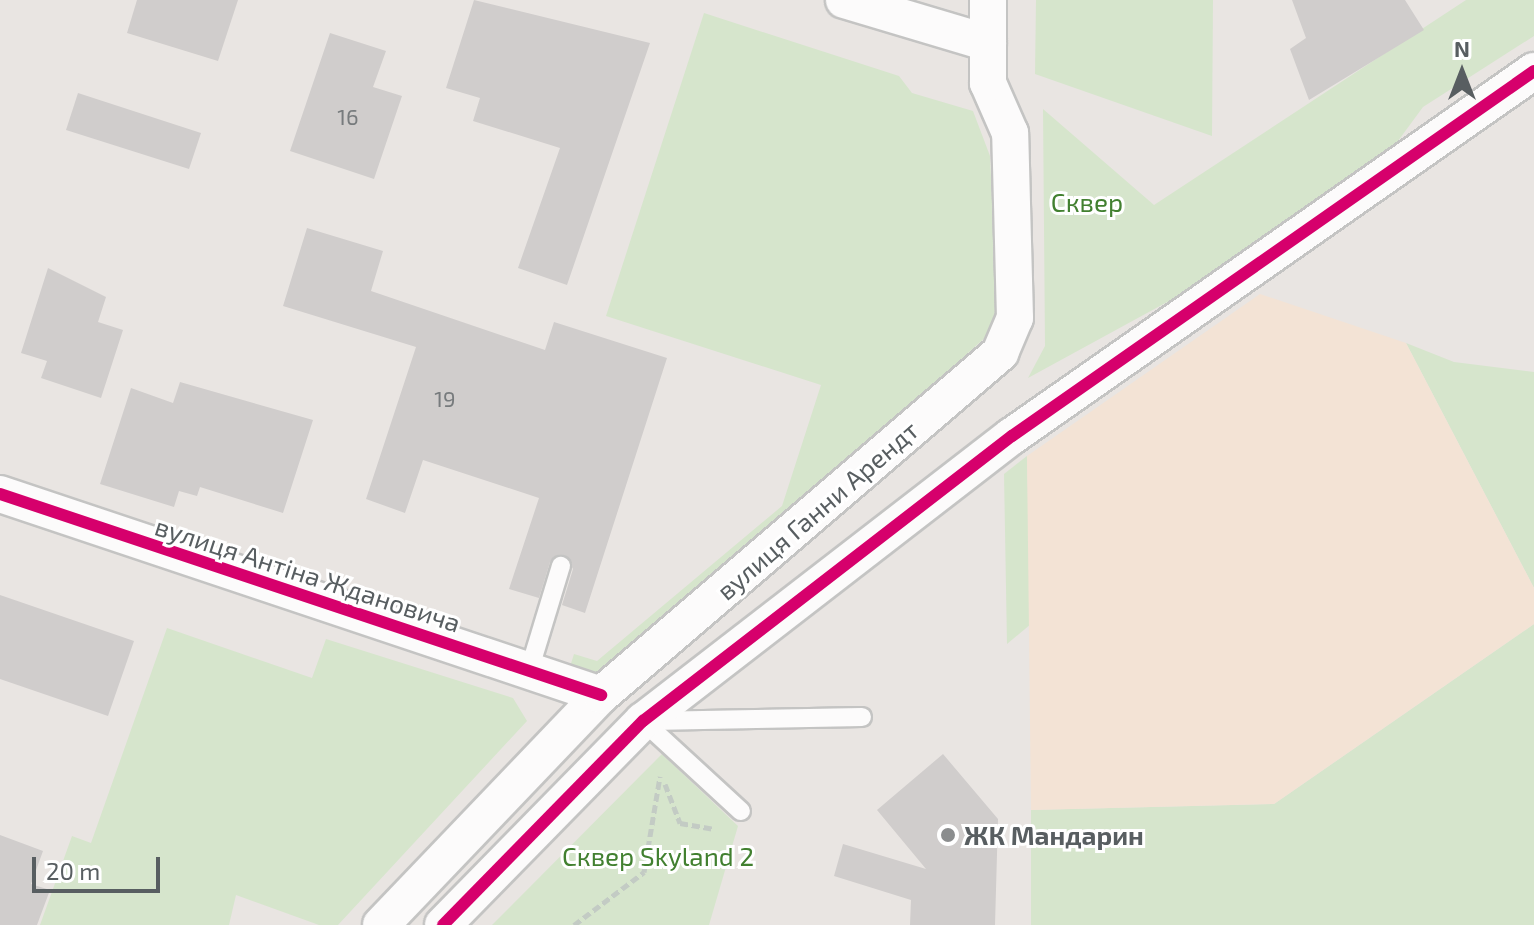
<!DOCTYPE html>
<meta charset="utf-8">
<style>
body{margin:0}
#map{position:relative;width:1534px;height:925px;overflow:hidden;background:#e9e5e2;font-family:"Exo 2",sans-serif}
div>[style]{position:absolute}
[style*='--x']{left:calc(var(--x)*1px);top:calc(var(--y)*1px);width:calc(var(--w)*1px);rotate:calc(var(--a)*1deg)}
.green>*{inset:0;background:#d6e5cc}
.sand>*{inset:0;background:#f3e3d5}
.building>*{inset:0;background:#d0cdcc}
.path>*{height:5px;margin-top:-2.5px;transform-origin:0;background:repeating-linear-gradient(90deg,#c3cbc4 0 8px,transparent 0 12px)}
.roads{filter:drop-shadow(2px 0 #c4c4c3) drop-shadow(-2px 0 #c4c4c3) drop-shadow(0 2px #c4c4c3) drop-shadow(0 -2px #c4c4c3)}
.lane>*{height:18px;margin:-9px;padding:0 9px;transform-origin:9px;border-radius:9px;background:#fcfbfb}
.street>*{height:36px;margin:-18px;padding:0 18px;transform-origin:18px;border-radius:18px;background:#fcfbfb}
.cycleway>*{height:12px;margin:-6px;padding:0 6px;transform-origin:6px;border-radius:6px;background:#d6006c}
.dots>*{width:22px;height:22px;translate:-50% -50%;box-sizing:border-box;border:4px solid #fff;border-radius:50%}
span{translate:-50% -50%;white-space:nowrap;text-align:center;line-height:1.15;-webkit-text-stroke:6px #fff;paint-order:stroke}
.number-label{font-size:22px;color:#777b7d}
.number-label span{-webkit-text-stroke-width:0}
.park-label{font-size:26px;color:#428030}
.street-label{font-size:26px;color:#585e61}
.poi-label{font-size:26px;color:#585e61;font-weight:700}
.left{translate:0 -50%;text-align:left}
.north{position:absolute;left:1422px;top:32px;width:80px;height:80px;-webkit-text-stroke:6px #fff;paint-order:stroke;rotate:0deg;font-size:22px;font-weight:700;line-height:32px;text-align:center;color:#585e61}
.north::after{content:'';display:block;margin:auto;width:28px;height:36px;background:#585e61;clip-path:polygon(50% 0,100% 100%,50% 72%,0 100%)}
.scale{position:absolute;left:32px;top:857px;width:128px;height:36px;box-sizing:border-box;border:4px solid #585e61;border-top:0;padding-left:10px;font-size:24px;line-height:28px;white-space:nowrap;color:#585e61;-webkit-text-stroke:6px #fff;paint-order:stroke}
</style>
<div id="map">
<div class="green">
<div style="clip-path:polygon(1036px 0,1213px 0,1212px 136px,1035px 74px)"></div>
<div style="clip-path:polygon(1466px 0,1534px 0,1534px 36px,1423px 107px,1384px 160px,1202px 283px,1028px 378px,1045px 346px,1043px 109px,1154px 205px)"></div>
<div style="clip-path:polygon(704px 13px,899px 76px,912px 93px,973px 111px,990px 156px,998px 326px,601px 684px,568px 673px,574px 654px,597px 661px,782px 506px,821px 385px,606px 316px)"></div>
<div style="clip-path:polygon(1406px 343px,1454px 362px,1534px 372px,1534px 588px)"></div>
<div style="clip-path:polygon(1027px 456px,1031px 624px,1007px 644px,1004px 474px)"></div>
<div style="clip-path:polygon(1534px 624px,1534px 925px,1031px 925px,1031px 810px,1274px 804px)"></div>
<div style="clip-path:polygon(167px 628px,312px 678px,326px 639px,513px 698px,527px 721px,338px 925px,319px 925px,236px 895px,229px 925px,40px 925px,72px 836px,91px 843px)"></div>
<div style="clip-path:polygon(662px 754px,738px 826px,709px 925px,492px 925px)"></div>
</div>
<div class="sand">
<div style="clip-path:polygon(1260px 294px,1406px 343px,1534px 588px,1534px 624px,1274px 804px,1031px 810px,1027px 456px)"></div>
</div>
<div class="building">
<div style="clip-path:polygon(137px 0,238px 0,218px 61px,127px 33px)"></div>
<div style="clip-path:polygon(474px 0,650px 43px,567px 285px,518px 268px,560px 148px,473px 121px,480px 98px,446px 88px)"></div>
<div style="clip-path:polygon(1292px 0,1405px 0,1424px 30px,1309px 100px,1290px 49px,1306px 38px)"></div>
<div style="clip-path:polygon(330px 33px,386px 51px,373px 87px,402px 96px,374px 179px,290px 151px)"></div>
<div style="clip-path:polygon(78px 93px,201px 133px,189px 169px,66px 130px)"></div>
<div style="clip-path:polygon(307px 228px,383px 251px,371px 291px,545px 350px,554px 322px,667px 358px,585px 613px,562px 605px,573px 569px,565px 555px,550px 562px,539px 598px,509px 589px,539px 498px,423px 460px,405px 513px,366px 499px,416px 347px,283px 306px)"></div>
<div style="clip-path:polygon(48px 268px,106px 297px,98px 322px,123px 330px,101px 398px,41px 378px,47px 361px,21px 353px)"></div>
<div style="clip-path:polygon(180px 382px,313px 420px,283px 513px,200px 487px,197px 496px,179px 491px,174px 507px,100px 484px,131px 388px,173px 403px)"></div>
<div style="clip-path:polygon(0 595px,134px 641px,108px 716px,0 679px)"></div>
<div style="clip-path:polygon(943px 754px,998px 819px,995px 925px,910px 925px,911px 900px,834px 876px,843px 844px,926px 869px,877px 810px)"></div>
<div style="clip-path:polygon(0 835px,43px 851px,31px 884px,50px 890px,37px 925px,0 925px)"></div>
</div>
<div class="path">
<div style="--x:665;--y:784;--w:42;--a:69"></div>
<div style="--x:680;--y:823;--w:35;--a:10"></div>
<div style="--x:574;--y:925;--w:88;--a:-37.1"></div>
<div style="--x:644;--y:872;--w:97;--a:-80.5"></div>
</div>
<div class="roads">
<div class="lane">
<div style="--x:529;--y:671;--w:110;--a:-73.1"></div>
<div style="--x:643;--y:721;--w:133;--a:42.6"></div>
<div style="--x:650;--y:721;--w:212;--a:-1.1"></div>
</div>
<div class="street">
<div style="--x:844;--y:0;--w:150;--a:16.6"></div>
<div style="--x:0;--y:494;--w:634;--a:18.49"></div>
<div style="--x:381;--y:925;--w:318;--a:-46.3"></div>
<div style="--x:601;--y:695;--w:526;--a:-40.6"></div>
<div style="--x:1000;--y:353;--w:38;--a:-67"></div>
<div style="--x:1015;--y:318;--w:185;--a:-91.5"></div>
<div style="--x:1010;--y:133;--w:55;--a:-113.7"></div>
<div style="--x:988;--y:83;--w:83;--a:-90"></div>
<div style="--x:443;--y:925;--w:286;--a:-45.6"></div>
<div style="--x:643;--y:721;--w:466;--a:-37.7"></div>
<div style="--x:1012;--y:436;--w:637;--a:-34.96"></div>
</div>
</div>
<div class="cycleway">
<div style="--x:0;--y:494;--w:634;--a:18.49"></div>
<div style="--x:443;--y:925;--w:286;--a:-45.6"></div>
<div style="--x:643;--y:721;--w:466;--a:-37.7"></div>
<div style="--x:1012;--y:436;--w:637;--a:-34.96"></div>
</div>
<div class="dots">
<div style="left:948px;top:835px;background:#8b8d8e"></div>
</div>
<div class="number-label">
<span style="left:348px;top:117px">16</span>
<span style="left:445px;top:399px">19</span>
</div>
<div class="park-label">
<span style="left:1087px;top:202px">Сквер</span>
<span style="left:658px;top:856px">Сквер Skyland 2</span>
</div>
<div class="street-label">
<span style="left:817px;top:510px;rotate:-41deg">вулиця Ганни Арендт</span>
<span style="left:308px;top:574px;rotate:18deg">вулиця Антіна Ждановича</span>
</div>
<div class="poi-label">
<span class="left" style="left:964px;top:835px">ЖК Мандарин</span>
</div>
<div class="north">N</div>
<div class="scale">20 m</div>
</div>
